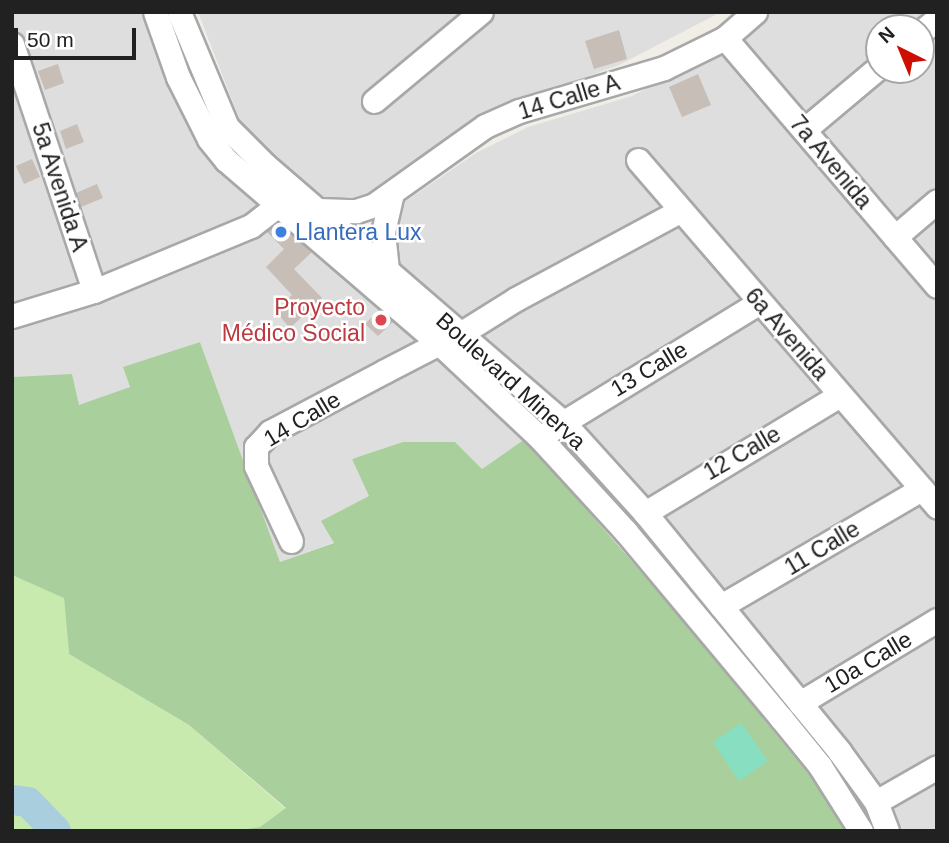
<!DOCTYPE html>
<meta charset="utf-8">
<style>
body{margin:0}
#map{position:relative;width:949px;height:843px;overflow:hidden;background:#f1eee7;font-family:Helvetica,sans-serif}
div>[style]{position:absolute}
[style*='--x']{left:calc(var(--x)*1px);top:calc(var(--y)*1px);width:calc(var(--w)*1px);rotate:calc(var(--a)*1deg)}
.residential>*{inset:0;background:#dfdede}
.grass>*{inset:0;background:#c9eaaf}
.forest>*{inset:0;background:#a9cf9d}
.pitch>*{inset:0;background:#87dec1}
.river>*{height:30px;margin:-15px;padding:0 15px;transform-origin:15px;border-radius:15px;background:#a9cfde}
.building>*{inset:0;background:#c6beb7}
.roads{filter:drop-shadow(2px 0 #a8a8a8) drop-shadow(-2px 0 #a8a8a8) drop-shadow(0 2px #a8a8a8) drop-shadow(0 -2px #a8a8a8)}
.minor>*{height:23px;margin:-11.5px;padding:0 11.5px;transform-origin:11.5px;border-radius:11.5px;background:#fff}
.dots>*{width:19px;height:19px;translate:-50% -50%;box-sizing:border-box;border:4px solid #fff;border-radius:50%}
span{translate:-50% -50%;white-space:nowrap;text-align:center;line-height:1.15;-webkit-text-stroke:5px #fff;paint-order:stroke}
.street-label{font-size:23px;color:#212121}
.shop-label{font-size:23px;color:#366cbe}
.left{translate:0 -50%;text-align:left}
.health-label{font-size:23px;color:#be3a42}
.right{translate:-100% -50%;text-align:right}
.frame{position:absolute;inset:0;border:14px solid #212121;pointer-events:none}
.north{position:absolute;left:865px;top:14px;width:70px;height:70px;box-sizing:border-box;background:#fff;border:2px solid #a6a6a6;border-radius:50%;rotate:317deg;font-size:19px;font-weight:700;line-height:28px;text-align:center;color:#212121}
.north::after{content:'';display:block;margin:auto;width:24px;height:32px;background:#ce0e03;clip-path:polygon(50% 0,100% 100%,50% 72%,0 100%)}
.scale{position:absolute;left:14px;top:28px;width:122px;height:32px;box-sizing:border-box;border:4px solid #212121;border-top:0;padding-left:9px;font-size:21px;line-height:24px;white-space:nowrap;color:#212121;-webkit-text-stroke:5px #fff;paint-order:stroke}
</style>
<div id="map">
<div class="residential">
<div style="clip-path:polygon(12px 12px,151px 12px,195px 128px,525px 439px,482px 469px,352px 458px,370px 496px,335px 542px,280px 562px,200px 342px,124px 367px,130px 387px,79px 406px,72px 375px,12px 377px)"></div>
<div style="clip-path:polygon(198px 12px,721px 12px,619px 65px,493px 111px,384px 186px,335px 206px,309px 194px,242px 126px)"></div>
<div style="clip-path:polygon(evenodd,773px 12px,937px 12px,937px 831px,900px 831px,880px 791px,831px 722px,570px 423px,396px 266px,393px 221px,403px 203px,476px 153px,528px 127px,632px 96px,692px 65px,773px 12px,879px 28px,921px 28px,921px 70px,879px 70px,879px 28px)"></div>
</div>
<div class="grass">
<div style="clip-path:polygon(12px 575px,64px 597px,69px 654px,189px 725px,286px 809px,260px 827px,231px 831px,12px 831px)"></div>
</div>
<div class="forest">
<div style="clip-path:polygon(200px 342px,280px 562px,334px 543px,321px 521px,369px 496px,352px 459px,403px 442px,455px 442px,482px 469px,525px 439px,684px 621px,828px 798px,849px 831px,231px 831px,260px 827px,286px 808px,189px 725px,69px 654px,64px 598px,12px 575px,12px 377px,72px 374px,79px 405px,130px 387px,123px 367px)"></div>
</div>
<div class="pitch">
<div style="clip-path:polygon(741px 723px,768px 761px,739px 781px,713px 742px)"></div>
</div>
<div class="river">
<div style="--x:12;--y:800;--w:16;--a:7"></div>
<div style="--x:28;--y:802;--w:40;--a:46"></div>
</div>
<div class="building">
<div style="clip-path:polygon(619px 30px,627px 59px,594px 69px,585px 41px)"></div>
<div style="clip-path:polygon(58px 64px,64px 83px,45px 90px,38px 71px)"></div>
<div style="clip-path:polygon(698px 74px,711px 105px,682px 117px,669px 87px)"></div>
<div style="clip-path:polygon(77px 124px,84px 142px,66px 149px,60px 131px)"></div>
<div style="clip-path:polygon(32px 159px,40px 177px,24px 184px,16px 166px)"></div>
<div style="clip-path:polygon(97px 184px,103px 198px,81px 207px,76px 193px)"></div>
<div style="clip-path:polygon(278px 223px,312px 252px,294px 269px,322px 298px,290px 328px,275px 311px,292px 295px,266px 267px,284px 249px,267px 232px)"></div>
<div style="clip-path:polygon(379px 310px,393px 322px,378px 336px,365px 324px)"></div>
</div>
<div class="roads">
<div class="minor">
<div style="--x:155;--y:12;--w:69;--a:70.5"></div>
<div style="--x:178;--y:77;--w:69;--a:63.4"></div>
<div style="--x:209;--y:139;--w:27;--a:51"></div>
<div style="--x:226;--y:160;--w:281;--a:40.7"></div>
<div style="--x:439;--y:343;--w:139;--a:43.2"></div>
<div style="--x:540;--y:438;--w:127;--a:47.5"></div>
<div style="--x:626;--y:532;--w:242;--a:50.2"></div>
<div style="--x:781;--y:718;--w:62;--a:50.9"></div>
<div style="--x:820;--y:766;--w:77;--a:57.8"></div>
<div style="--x:179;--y:12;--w:125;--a:67.3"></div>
<div style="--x:227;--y:127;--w:54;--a:45"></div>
<div style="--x:265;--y:165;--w:392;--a:40.8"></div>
<div style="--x:562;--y:421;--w:124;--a:47.9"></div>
<div style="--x:645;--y:513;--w:307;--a:50.8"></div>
<div style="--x:839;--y:751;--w:63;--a:54"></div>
<div style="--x:876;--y:802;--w:31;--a:69"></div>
<div style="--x:921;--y:32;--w:21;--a:-39"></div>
<div style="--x:725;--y:38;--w:326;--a:49.5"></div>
<div style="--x:12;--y:44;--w:260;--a:71.6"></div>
<div style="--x:374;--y:101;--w:139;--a:-39.8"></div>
<div style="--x:804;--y:130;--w:98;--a:-40"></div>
<div style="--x:638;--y:160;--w:458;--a:49.2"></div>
<div style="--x:318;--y:210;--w:38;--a:2"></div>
<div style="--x:356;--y:211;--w:19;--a:-18"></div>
<div style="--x:374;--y:205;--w:136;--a:-35.4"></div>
<div style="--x:485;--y:126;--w:37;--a:-24"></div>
<div style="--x:519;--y:111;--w:151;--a:-16.5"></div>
<div style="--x:664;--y:68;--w:68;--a:-26.2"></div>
<div style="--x:725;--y:38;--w:40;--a:-41"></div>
<div style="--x:895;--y:237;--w:55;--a:-40.6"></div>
<div style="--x:387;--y:270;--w:38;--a:-96"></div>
<div style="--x:383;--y:232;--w:37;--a:-77"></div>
<div style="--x:12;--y:316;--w:86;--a:-17"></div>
<div style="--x:94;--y:291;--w:170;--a:-22.5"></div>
<div style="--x:251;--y:226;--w:34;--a:-38"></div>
<div style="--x:460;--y:334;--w:66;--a:-32"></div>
<div style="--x:516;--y:299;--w:187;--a:-28.3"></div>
<div style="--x:551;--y:430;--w:245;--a:-31.5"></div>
<div style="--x:645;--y:513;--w:228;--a:-31.2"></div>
<div style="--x:291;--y:541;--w:83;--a:-115"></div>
<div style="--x:256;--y:466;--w:19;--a:-90"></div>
<div style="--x:256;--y:447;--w:21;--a:-47"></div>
<div style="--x:270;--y:432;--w:130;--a:-27.9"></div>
<div style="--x:385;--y:371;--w:61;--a:-27.4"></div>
<div style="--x:439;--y:343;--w:12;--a:20"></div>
<div style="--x:721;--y:606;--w:232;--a:-30.3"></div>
<div style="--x:800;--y:703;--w:160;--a:-31.2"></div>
<div style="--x:876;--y:802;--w:70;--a:-29.8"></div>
</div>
</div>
<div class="dots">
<div style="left:281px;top:232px;background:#3f7fe0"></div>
<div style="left:381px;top:320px;background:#e0444e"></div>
</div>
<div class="street-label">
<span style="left:569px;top:97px;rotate:-17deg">14 Calle A</span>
<span style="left:831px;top:162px;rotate:50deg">7a Avenida</span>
<span style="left:60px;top:187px;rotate:72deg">5a Avenida A</span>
<span style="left:787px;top:334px;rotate:49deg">6a Avenida</span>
<span style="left:649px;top:369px;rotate:-31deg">13 Calle</span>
<span style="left:511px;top:381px;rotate:42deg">Boulevard Minerva</span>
<span style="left:302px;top:419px;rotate:-31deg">14 Calle</span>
<span style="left:742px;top:453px;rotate:-30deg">12 Calle</span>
<span style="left:822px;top:548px;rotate:-31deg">11 Calle</span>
<span style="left:868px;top:662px;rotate:-31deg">10a Calle</span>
</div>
<div class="shop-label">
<span class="left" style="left:295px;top:232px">Llantera Lux</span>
</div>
<div class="health-label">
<span class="right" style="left:365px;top:320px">Proyecto<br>Médico Social</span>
</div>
<div class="frame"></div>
<div class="north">N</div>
<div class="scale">50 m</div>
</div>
